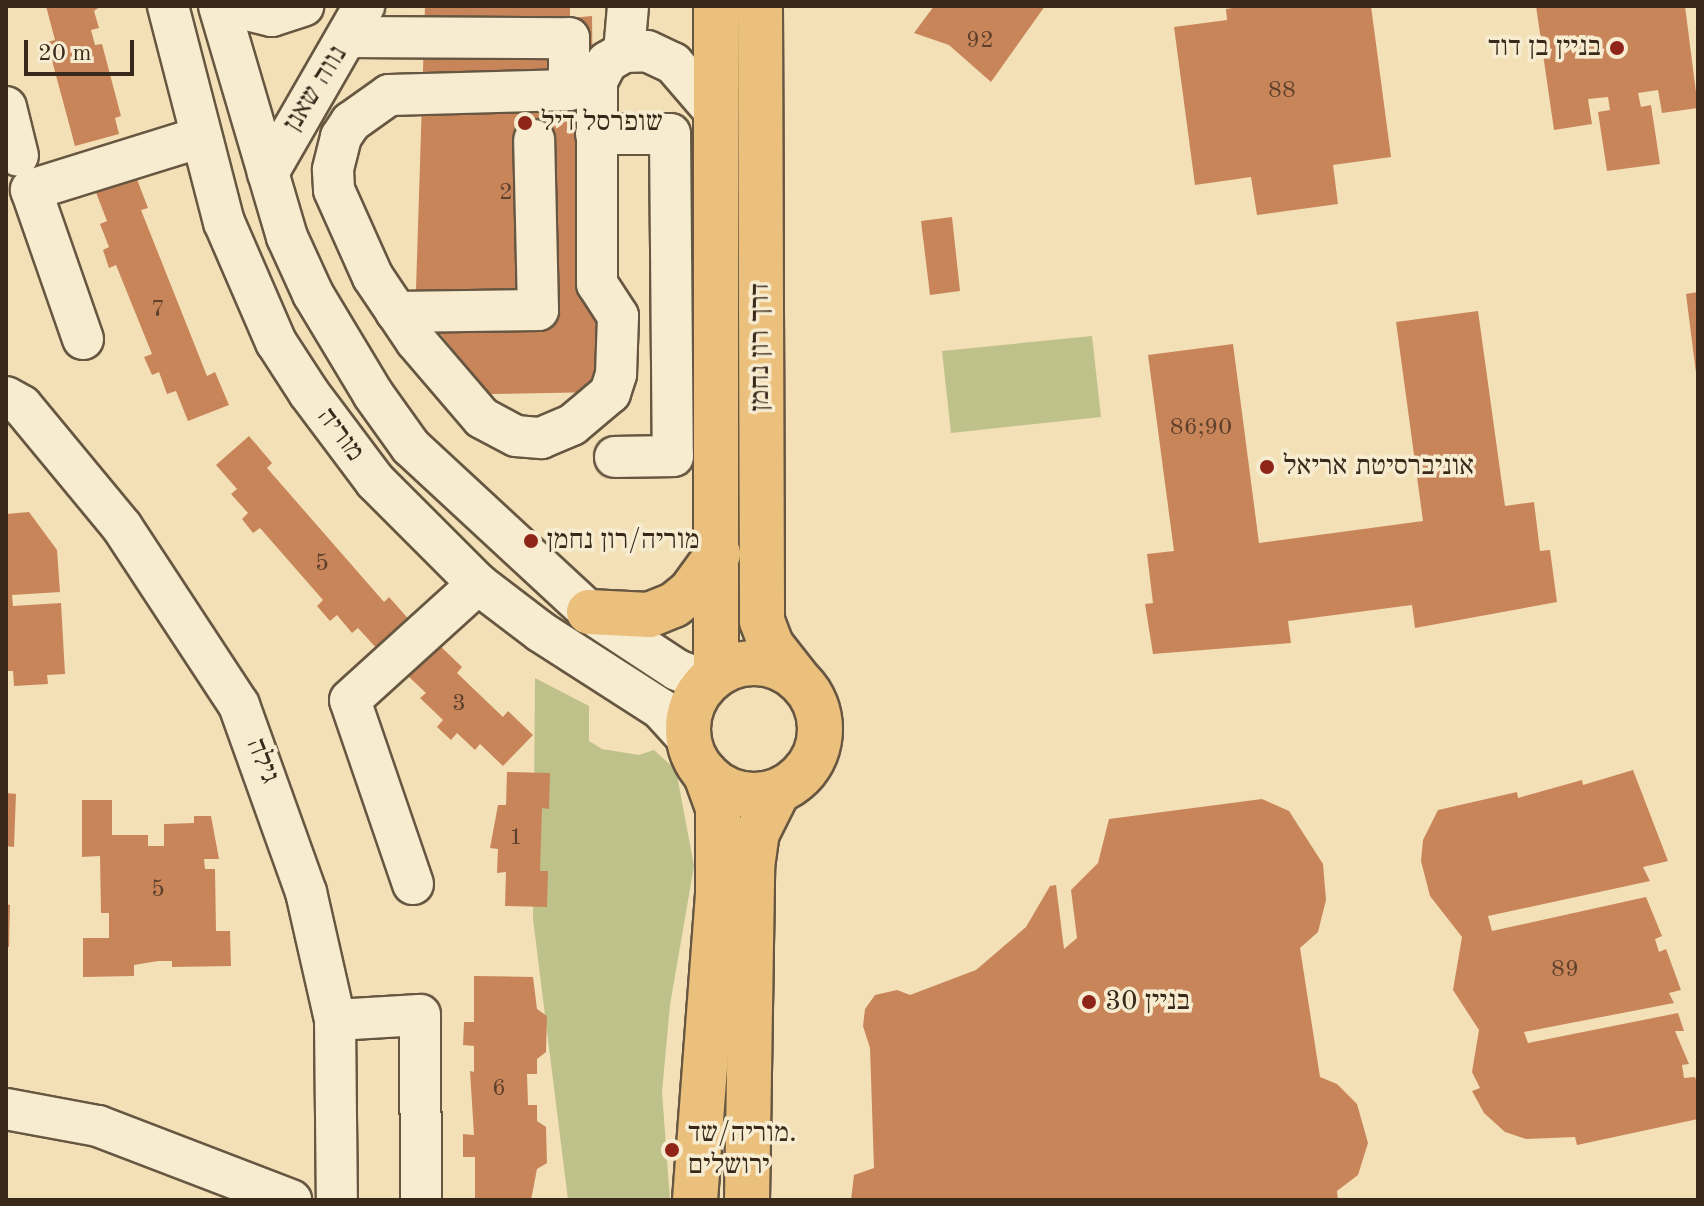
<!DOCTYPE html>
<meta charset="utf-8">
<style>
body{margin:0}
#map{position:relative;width:1704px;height:1206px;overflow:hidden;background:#f3e0b7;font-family:"Old Standard TT","Frank Ruhl Libre",serif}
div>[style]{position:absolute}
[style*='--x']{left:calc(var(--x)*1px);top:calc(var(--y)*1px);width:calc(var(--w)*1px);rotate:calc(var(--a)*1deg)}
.green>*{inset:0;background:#bfc18b}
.building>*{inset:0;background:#c9855a}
.roads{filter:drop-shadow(2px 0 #675742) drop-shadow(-2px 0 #675742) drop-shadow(0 2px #675742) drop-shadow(0 -2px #675742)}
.minor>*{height:40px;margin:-20px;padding:0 20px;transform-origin:20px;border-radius:20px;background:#f7ebd0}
.major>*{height:44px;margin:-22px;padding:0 22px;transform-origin:22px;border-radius:22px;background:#eac07c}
.major>.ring{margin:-22px;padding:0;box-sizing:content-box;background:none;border:44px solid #eac07c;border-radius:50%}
.dots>*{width:22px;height:22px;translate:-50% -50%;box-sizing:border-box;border:4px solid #f7ebd0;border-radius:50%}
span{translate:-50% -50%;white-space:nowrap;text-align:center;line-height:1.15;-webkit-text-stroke:7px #f7ebd0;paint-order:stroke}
.number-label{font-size:24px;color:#5c402b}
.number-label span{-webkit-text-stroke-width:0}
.poi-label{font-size:28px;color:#38291b}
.right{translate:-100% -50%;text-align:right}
.left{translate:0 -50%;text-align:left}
.street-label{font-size:28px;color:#38291b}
.frame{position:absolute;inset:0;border:8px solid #38291b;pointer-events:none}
.scale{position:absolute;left:24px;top:40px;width:110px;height:36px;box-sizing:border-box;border:4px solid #38291b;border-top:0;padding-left:10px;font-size:24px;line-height:28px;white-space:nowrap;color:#38291b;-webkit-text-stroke:6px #f7ebd0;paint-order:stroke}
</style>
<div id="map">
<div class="green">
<div style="clip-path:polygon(1092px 336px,1101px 417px,951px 433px,942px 351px)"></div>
<div style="clip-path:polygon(535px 678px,589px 706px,589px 741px,602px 749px,639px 755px,654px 750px,676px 770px,694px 866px,670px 1005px,662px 1092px,670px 1200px,568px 1200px,533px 919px)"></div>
</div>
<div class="building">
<div style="clip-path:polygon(46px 6px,101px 6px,94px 11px,99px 28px,91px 30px,95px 45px,102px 44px,121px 116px,115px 118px,119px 134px,75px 146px,47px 42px,55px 40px)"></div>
<div style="clip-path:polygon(425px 6px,570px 6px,570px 18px,592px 16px,596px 332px,602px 331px,602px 392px,489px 394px,425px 315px,416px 289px)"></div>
<div style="clip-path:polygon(934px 6px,1045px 6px,991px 82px,949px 45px,914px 33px)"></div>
<div style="clip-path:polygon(1247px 6px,1371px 6px,1391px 157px,1333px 165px,1338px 204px,1257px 215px,1251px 177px,1195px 185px,1174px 27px,1227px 20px,1226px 9px)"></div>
<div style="clip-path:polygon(1536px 6px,1685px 6px,1698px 108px,1662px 113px,1658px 90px,1638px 93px,1641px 107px,1651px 105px,1660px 164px,1607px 171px,1598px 112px,1610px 110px,1608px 97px,1588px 99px,1592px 124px,1554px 130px)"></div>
<div style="clip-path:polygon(135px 174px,148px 208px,141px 210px,207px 376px,215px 372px,229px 405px,188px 421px,176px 391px,167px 394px,159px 372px,152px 375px,144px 357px,152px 354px,116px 265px,109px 268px,103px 250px,109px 247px,100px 224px,107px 221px,95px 190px)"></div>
<div style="clip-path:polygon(952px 217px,960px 291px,930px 295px,921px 221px)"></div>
<div style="clip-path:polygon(1698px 292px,1698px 373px,1696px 373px,1686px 294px)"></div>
<div style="clip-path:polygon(1478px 311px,1505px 506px,1534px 502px,1540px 551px,1550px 550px,1557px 602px,1415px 628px,1412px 605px,1288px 621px,1291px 643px,1153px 654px,1145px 604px,1153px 603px,1147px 554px,1174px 551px,1148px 355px,1233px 344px,1259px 543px,1423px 521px,1396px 322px)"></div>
<div style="clip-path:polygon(249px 436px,272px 463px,267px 468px,384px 602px,389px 597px,412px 623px,380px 652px,358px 628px,352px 633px,337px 615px,330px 621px,317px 606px,323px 600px,260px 528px,253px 533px,242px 519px,248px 513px,231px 494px,237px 489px,216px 465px)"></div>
<div style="clip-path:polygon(29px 512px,57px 550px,60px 592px,12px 595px,13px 606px,61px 603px,65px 674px,47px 675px,48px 684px,14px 686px,13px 671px,6px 671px,6px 514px)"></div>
<div style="clip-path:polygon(437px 643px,462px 667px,457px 673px,503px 717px,508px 711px,533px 735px,503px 766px,480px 744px,475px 750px,457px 733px,451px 740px,437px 727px,443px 720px,420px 698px,426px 693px,407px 675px)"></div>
<div style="clip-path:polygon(1633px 770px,1668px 861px,1643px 867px,1650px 881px,1488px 916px,1492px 931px,1646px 897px,1662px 936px,1655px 939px,1659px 952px,1666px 949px,1681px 990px,1669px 993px,1674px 1003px,1524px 1032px,1528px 1043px,1678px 1013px,1684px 1031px,1675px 1031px,1689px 1064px,1682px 1065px,1684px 1078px,1695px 1077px,1698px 1085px,1698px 1119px,1577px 1145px,1575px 1137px,1526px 1139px,1505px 1132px,1484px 1113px,1472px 1091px,1480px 1088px,1472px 1072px,1479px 1030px,1453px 990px,1462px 937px,1430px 896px,1421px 861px,1423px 840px,1438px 810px,1517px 792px,1518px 798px,1582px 780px,1583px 785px)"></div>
<div style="clip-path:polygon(507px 772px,550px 773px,549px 809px,542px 808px,540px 871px,548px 871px,547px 907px,505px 906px,506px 872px,497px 873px,498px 849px,490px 848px,498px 805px,506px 805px)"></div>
<div style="clip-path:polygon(6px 793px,16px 794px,14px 847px,6px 846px)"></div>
<div style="clip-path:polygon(1262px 799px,1289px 811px,1323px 864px,1326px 900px,1318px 932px,1300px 948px,1320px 1077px,1337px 1084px,1357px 1104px,1368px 1143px,1358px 1175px,1337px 1191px,1338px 1200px,851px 1200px,854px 1175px,874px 1168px,870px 1048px,863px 1026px,865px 1009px,875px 995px,897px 990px,910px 995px,976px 970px,1026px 927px,1050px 886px,1056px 885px,1064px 949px,1077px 938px,1071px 890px,1098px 863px,1109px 819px)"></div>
<div style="clip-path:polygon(82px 800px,112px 800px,112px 835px,148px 835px,148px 846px,164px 846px,164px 824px,194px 823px,194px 816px,211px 816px,219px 859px,204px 859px,205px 869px,215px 869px,216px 931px,230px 931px,231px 966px,172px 967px,172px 961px,158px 961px,134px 965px,134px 976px,83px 977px,83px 938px,109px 938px,109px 913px,101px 913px,100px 856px,82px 857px)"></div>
<div style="clip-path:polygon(6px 904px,10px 905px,9px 947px,6px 947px)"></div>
<div style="clip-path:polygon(474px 976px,533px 977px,537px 1009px,547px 1016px,546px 1052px,537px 1059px,537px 1074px,527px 1074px,528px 1105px,537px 1105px,537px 1121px,546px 1127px,547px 1163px,537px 1169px,531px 1200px,475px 1200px,475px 1157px,463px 1157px,463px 1134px,474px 1135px,470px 1071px,474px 1072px,474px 1046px,463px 1045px,464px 1022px,474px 1022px)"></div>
</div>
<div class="roads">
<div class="minor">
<div style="--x:168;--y:6;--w:223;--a:75.5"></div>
<div style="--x:224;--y:222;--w:131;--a:66.6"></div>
<div style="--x:276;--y:342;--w:61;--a:57.1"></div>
<div style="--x:309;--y:393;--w:110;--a:53.1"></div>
<div style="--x:375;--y:481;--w:146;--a:45"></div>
<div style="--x:478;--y:584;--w:79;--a:37.3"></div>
<div style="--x:541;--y:632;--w:143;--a:32.7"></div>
<div style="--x:661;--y:709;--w:42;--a:47.9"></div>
<div style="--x:219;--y:6;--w:241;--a:73.6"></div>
<div style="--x:287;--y:237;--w:63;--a:65.5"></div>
<div style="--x:313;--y:294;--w:117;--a:59"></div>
<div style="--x:373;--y:394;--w:65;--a:54.4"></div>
<div style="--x:411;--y:447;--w:243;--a:42.8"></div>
<div style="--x:589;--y:612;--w:105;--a:33.4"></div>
<div style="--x:677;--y:670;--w:33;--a:21"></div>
<div style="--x:231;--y:6;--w:42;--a:13.7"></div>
<div style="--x:272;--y:16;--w:33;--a:-18"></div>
<div style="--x:348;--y:37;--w:221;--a:0.3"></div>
<div style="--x:569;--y:38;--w:52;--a:90"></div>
<div style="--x:569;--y:90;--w:180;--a:178.4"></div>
<div style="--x:389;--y:95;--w:47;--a:144.6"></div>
<div style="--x:351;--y:122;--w:18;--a:124"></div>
<div style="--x:341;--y:137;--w:34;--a:104"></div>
<div style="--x:333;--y:170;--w:20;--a:87"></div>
<div style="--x:334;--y:190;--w:95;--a:65.9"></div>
<div style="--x:373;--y:277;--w:77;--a:56.1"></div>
<div style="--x:416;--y:341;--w:101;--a:49.4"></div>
<div style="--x:482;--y:418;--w:38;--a:28"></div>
<div style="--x:516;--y:436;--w:25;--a:5"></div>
<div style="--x:541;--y:438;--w:34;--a:-23"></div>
<div style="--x:572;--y:425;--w:50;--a:-40.1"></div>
<div style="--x:610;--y:393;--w:20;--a:-72"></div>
<div style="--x:616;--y:374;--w:58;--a:-88"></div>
<div style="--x:618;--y:316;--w:38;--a:-123"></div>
<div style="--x:597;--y:284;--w:203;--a:-90"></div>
<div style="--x:597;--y:81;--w:21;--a:-62"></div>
<div style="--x:607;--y:62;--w:20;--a:-30"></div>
<div style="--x:624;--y:52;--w:23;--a:-2"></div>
<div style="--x:647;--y:51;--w:29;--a:25"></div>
<div style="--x:673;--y:63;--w:66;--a:49.3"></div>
<div style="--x:624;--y:52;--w:46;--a:-85"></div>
<div style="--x:6;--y:107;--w:50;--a:76.2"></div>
<div style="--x:596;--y:134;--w:74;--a:0"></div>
<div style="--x:670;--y:134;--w:322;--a:89.5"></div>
<div style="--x:673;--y:456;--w:58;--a:179"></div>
<div style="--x:268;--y:173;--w:193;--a:-60.1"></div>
<div style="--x:396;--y:312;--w:142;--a:-0.8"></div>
<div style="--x:538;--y:310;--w:170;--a:-91.3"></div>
<div style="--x:83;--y:339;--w:158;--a:-109.2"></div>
<div style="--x:31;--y:190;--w:178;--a:-17.3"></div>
<div style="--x:6;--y:397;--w:18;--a:29"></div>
<div style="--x:22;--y:406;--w:157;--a:50.4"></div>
<div style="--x:122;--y:527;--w:213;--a:56.7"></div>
<div style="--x:239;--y:705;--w:199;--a:70.3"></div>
<div style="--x:306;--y:892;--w:131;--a:77.2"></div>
<div style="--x:335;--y:1020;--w:180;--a:89.4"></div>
<div style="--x:413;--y:884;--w:194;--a:-108.9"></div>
<div style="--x:350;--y:700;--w:173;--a:-42.2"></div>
<div style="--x:335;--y:1020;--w:85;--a:-3.4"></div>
<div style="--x:420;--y:1015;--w:185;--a:89.7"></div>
<div style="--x:6;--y:1109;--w:94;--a:10.5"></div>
<div style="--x:98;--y:1126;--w:207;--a:21"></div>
</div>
<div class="major">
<div style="--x:716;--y:6;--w:669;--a:90"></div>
<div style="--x:760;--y:6;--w:615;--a:89.81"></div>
<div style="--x:762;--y:621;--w:26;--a:69"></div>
<div style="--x:771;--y:645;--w:42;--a:51.8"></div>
<div style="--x:589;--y:612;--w:60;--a:2.9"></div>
<div style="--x:649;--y:615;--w:27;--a:-22"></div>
<div style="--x:674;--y:605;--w:22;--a:-39"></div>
<div style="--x:691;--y:591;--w:46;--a:-53.9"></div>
<div class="ring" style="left:688px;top:663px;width:88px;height:88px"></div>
<div style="--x:695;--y:1200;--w:309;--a:-85.7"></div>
<div style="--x:718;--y:892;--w:84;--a:-90"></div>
<div style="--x:718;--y:808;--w:37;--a:-110"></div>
<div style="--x:747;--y:1200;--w:333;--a:-89.1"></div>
<div style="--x:752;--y:867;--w:34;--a:-82"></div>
<div style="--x:757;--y:833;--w:47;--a:-63.4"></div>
</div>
</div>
<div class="dots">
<div style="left:1617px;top:48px;background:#8f2418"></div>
<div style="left:525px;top:123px;background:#8f2418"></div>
<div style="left:1267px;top:467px;background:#8f2418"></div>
<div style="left:531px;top:541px;background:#8f2418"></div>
<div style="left:1089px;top:1002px;background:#8f2418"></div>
<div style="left:672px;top:1150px;background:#8f2418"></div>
</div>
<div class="number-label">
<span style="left:980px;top:42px">92</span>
<span style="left:1282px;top:92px">88</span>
<span style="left:506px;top:194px">2</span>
<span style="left:158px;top:311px">7</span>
<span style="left:1201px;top:429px">86;90</span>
<span style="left:322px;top:565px">5</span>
<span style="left:459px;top:705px">3</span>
<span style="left:516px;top:839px">1</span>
<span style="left:158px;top:891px">5</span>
<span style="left:1565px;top:971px">89</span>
<span style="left:499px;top:1090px">6</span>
</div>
<div class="poi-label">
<span class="right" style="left:1601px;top:48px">בניין בן דוד</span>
<span class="left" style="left:541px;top:123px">שופרסל דיל</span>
<span class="left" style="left:1283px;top:467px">אוניברסיטת אריאל</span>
<span class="left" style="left:547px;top:541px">מוריה/רון נחמן</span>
<span class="left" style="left:1105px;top:1002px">בניין 30</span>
<span class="left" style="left:688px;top:1150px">מוריה/שד.<br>ירושלים</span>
</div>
<div class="street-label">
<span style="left:316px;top:89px;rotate:-58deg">נווה שאנן</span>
<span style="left:761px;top:347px;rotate:-90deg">דרך רון נחמן</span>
<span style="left:340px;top:435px;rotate:53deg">מוריה</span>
<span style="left:262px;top:761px;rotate:68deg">גילה</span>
</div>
<div class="frame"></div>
<div class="scale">20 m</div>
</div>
